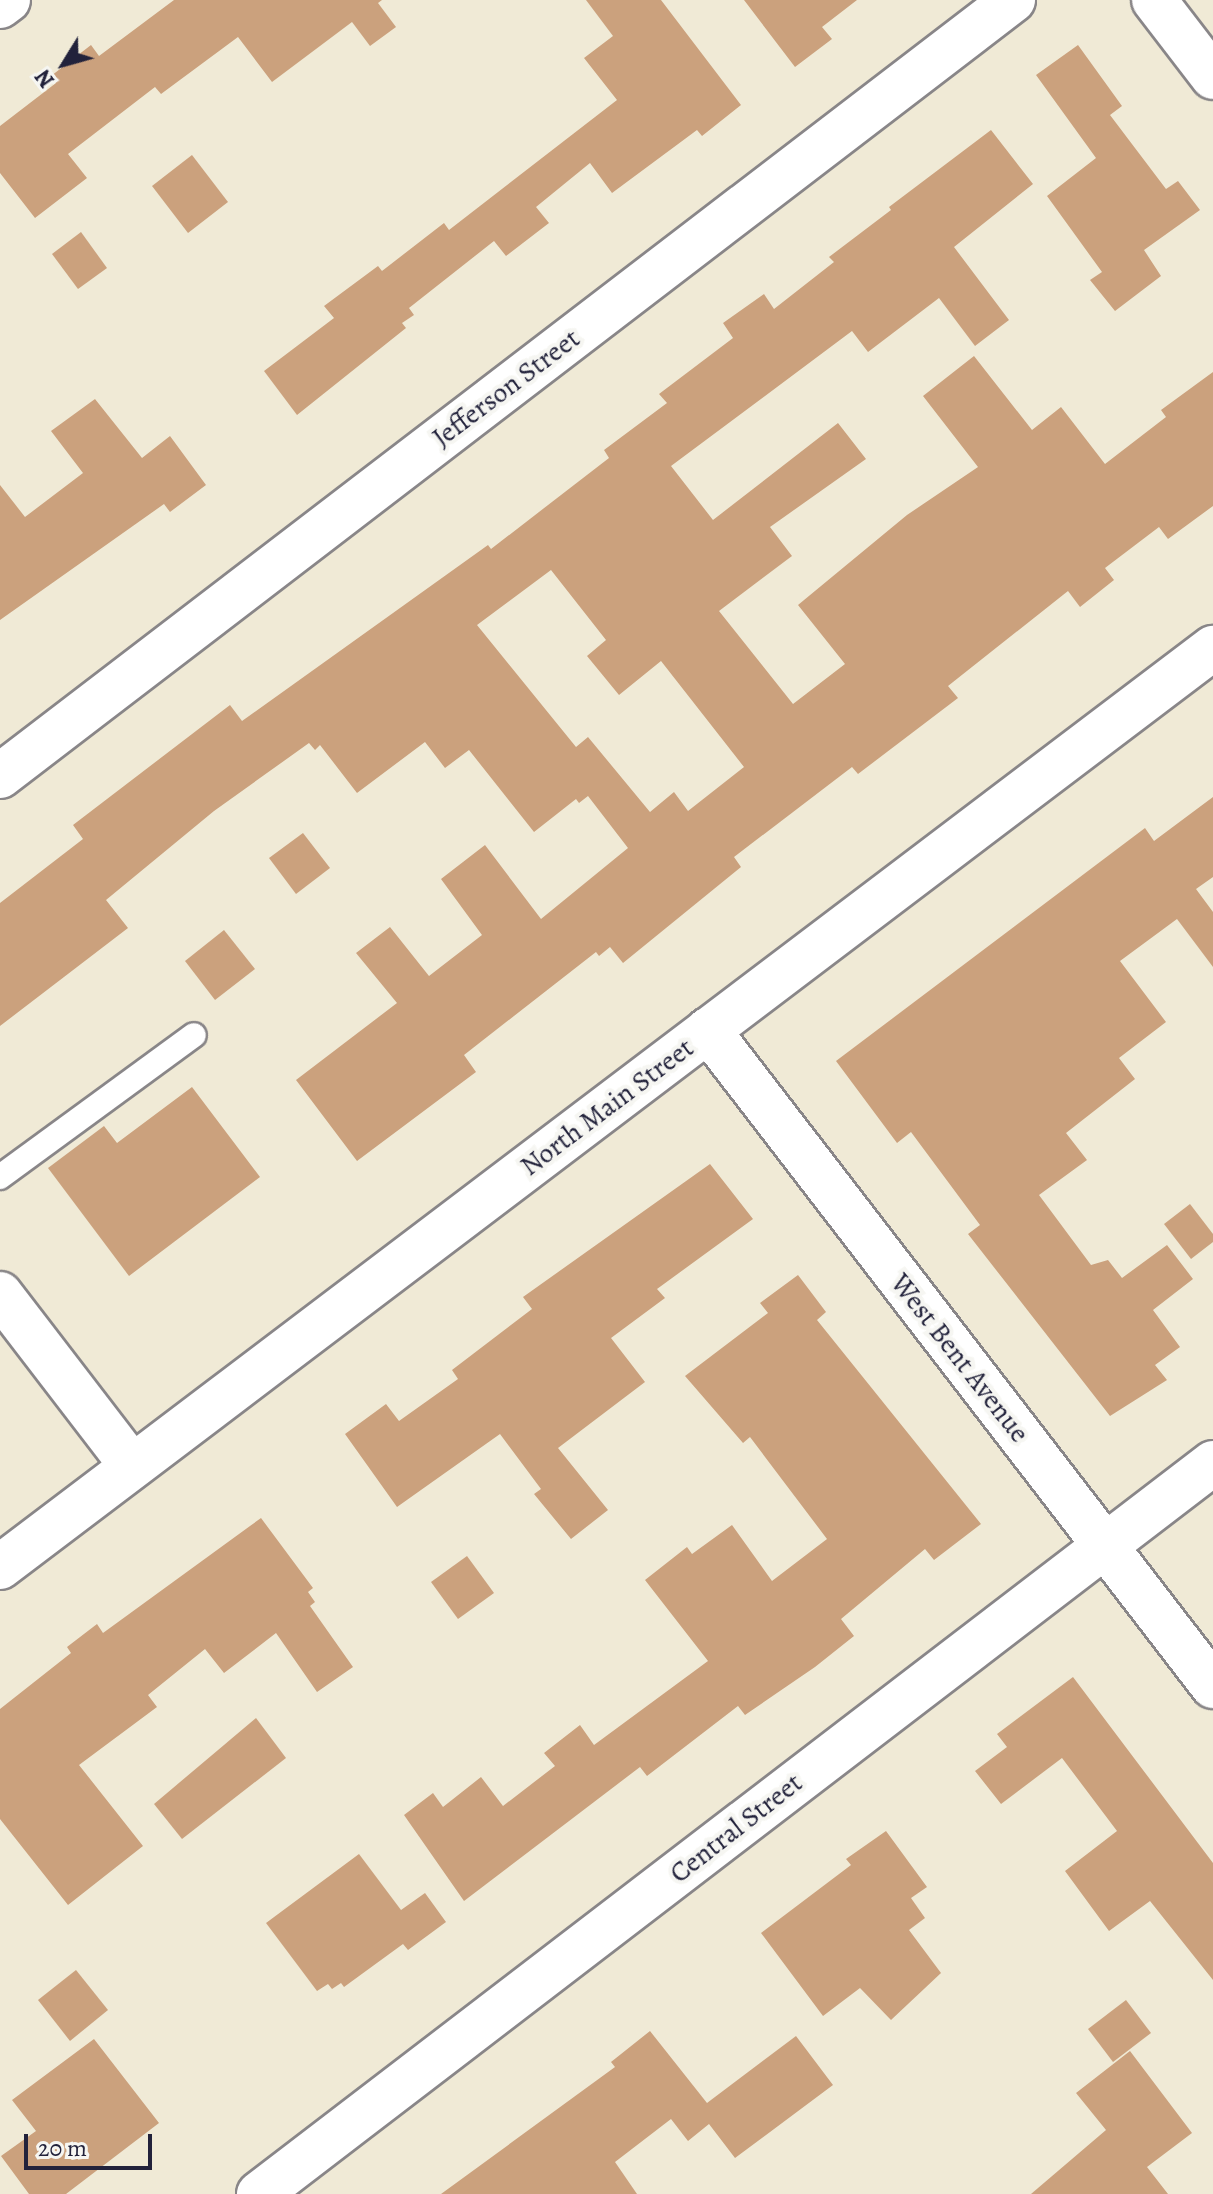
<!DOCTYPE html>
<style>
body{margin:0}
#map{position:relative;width:1213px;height:2194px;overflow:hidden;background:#f0ead6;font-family:Alegreya,serif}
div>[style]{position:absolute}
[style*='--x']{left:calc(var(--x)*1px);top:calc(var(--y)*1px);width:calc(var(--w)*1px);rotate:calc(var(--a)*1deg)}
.building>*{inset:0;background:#cba17d}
.roads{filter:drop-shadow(2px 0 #898688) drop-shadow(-2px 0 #898688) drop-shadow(0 2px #898688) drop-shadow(0 -2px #898688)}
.service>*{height:24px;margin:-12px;padding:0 12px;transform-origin:12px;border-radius:12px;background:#fff}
.minor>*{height:44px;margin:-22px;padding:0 22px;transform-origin:22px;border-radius:22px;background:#fff}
.secondary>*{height:44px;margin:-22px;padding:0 22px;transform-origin:22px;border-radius:22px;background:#fff}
span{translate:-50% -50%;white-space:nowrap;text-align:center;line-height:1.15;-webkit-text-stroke:8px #f6f6f2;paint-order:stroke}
.street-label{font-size:28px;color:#22223b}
.north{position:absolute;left:24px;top:24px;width:80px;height:80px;-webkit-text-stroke:6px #f6f6f2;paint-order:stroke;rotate:233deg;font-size:22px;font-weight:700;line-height:32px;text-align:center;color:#22223b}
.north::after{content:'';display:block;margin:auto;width:28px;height:36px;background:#22223b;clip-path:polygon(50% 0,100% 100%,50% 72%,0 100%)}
.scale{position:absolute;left:24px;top:2134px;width:128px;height:36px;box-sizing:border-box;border:4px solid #22223b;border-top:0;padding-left:10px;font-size:24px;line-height:28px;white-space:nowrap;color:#22223b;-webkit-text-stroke:6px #f6f6f2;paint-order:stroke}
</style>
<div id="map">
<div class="building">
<div style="clip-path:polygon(174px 0,382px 0,378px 3px,396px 27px,370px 46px,352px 22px,272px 82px,238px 37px,161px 94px,155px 87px,68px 154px,87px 178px,35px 218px,0 173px,0 126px,56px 83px,51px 76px,91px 45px,99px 56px)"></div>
<div style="clip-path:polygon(586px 0,661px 0,741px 105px,702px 136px,697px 130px,612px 193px,590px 163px,536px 207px,549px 223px,506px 256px,494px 241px,409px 308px,414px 315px,402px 323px,406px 328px,297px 415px,264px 371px,334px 318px,324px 306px,378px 266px,382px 271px,444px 223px,449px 230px,617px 100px,584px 58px,613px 36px)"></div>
<div style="clip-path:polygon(744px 0,857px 0,822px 27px,832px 39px,795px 67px)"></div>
<div style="clip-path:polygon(1078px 45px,1122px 106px,1110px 115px,1166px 189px,1178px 181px,1200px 210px,1144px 250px,1161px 276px,1115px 311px,1090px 280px,1102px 272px,1047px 196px,1096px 158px,1036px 75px)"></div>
<div style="clip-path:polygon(evenodd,991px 130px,1033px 184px,954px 247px,1009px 320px,975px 346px,939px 298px,868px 352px,852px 331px,671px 466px,713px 520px,838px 423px,866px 459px,770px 527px,792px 556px,719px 611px,793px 704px,845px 664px,798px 605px,907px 515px,978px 467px,923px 396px,974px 356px,1032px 430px,1061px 407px,1105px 464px,1166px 417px,1161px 410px,1213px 372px,1213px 506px,1168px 539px,1159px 527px,1105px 568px,1114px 580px,1080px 607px,1068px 591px,948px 686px,958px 698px,858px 774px,852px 767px,734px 857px,741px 867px,623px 963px,610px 947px,599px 956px,596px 952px,464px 1055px,476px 1072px,357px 1161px,296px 1080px,397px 1003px,356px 953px,390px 927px,429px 976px,482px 935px,441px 879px,485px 845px,541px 919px,628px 848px,588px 796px,579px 803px,576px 799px,534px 832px,469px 750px,445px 768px,425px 742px,357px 793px,320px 745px,315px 750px,309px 743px,214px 811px,106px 900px,128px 928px,0 1026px,0 903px,83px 839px,73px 825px,230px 705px,242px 721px,488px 545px,491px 549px,609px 458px,604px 450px,667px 403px,659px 394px,733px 338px,723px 323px,764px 294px,774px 309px,834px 262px,829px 257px,891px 210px,889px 207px,991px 130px,551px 570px,606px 640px,587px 656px,619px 695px,661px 661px,744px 767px,688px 811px,674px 792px,650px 812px,588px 737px,576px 747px,477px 625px,551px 570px)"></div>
<div style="clip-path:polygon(192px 155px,228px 202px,188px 233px,152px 186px)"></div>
<div style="clip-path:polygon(81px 232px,107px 268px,78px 289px,52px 254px)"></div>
<div style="clip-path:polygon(95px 399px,142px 458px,170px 436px,206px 485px,170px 512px,164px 504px,0 620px,0 485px,25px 517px,83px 473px,51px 431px)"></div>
<div style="clip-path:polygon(1213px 797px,1213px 877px,1196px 889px,1213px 912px,1213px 967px,1177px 919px,1120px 961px,1166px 1022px,1119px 1058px,1135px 1079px,1066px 1133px,1087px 1160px,1039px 1195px,1091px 1265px,1108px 1260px,1122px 1278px,1167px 1245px,1193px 1279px,1153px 1310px,1180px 1347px,1155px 1365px,1167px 1380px,1110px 1416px,968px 1234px,980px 1225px,911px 1132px,897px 1143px,836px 1061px,1145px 828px,1154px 841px)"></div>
<div style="clip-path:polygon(303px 833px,330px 868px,296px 894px,269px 858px)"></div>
<div style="clip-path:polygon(224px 930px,255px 969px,215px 1000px,185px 961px)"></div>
<div style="clip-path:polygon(192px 1087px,260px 1177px,129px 1276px,48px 1168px,104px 1126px,117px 1143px)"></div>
<div style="clip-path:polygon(710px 1164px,753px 1219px,657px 1289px,665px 1298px,611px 1338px,645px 1382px,558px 1448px,608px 1510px,571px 1539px,534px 1494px,541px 1489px,500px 1434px,397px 1507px,345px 1434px,386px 1404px,399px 1421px,458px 1379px,452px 1370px,532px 1309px,523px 1297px)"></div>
<div style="clip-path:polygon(1190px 1204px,1213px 1234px,1213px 1242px,1191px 1259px,1164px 1224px)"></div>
<div style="clip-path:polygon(798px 1275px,826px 1312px,817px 1320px,981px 1524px,934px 1560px,925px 1549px,841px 1619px,854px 1636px,815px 1667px,745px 1715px,738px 1706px,647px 1776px,640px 1767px,464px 1901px,404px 1815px,433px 1793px,443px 1807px,481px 1777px,503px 1806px,555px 1766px,544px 1753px,580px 1725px,594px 1745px,708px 1661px,645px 1580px,687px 1547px,692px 1554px,732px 1525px,772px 1581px,827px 1539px,750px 1437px,743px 1443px,685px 1376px,768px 1313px,760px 1303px)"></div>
<div style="clip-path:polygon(261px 1518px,313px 1588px,308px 1592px,315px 1602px,310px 1606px,353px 1667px,317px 1692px,276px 1633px,224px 1673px,205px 1649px,148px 1695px,157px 1707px,79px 1765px,143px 1846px,68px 1905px,0 1819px,0 1709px,71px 1653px,67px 1647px,97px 1624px,103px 1633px)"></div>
<div style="clip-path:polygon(467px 1556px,494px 1593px,458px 1619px,431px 1582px)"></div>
<div style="clip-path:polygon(1073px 1677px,1213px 1863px,1213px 1980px,1150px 1901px,1109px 1931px,1065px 1871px,1117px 1831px,1062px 1758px,1001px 1804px,975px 1771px,1007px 1747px,997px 1734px)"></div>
<div style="clip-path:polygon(256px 1718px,286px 1758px,182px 1839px,154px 1804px)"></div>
<div style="clip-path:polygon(886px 1831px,927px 1887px,911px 1898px,925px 1918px,909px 1930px,941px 1973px,891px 2020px,860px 1988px,823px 2016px,761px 1933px,851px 1865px,846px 1859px)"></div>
<div style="clip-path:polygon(359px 1854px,401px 1910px,425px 1893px,446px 1922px,408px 1950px,403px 1944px,344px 1987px,341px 1983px,332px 1989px,328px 1984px,317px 1991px,266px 1923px)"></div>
<div style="clip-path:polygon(76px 1970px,108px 2010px,70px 2041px,38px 2000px)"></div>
<div style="clip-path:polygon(1126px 2000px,1151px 2033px,1113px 2062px,1088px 2029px)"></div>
<div style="clip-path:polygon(650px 2031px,707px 2103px,796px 2036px,833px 2085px,735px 2158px,709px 2124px,688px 2141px,671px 2119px,615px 2162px,637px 2194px,441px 2194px,615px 2067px,611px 2062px)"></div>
<div style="clip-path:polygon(94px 2039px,159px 2123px,66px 2194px,29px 2194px,1px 2156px,36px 2131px,12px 2100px)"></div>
<div style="clip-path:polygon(1130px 2051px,1192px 2133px,1147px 2167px,1168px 2194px,1031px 2194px,1106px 2130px,1076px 2093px)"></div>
</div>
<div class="roads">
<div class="service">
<div style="--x:0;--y:1177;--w:240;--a:-36.2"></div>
</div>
<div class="minor">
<div style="--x:1154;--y:0;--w:97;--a:52.5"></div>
<div style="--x:0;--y:6;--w:10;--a:-37"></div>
<div style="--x:0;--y:776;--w:1276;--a:-37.45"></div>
<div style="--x:708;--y:1030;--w:828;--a:52.41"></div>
<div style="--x:0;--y:1294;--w:217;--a:52.5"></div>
<div style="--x:259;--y:2194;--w:1202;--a:-37.46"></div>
</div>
<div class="secondary">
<div style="--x:0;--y:1567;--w:1522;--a:-37.15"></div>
</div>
</div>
<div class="street-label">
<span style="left:506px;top:388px;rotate:-37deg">Jefferson Street</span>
<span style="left:607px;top:1107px;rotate:-37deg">North Main Street</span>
<span style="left:960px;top:1358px;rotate:52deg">West Bent Avenue</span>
<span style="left:736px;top:1828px;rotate:-38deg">Central Street</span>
</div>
<div class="north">N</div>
<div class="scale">20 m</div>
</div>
